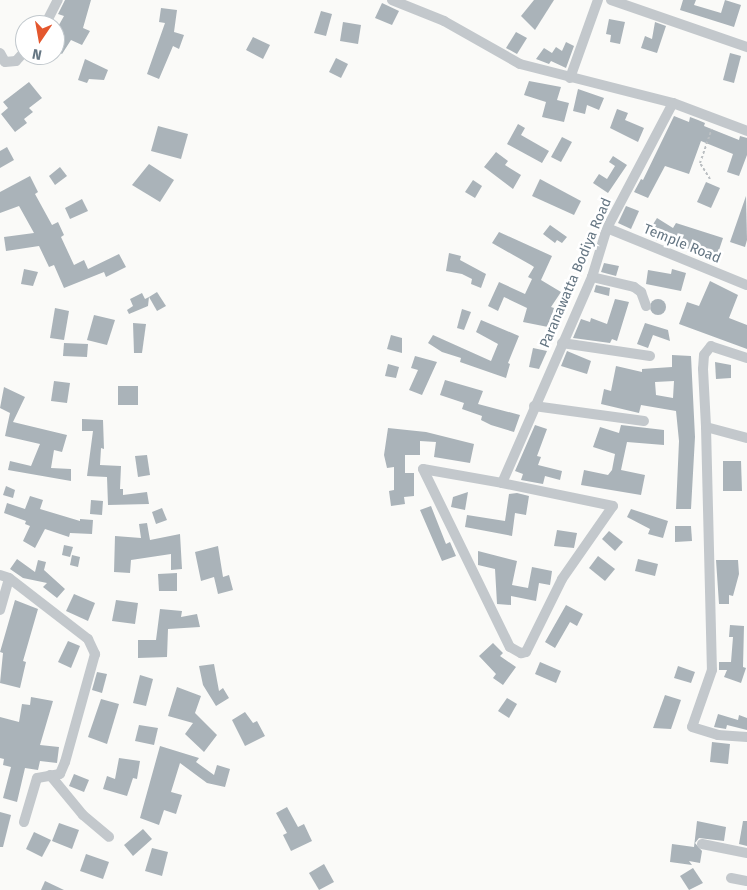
<!DOCTYPE html>
<style>
body{margin:0}
#map{position:relative;width:747px;height:890px;overflow:hidden;background:#fafaf8;font-family:"Fira Sans",sans-serif}
div>[style]{position:absolute}
[style*='--x']{left:calc(var(--x)*1px);top:calc(var(--y)*1px);width:calc(var(--w)*1px);rotate:calc(var(--a)*1deg)}
.building>*{inset:0;background:#aab3b9}
.round{border-radius:50%}
.path>*{height:2px;margin-top:-1px;transform-origin:0;background:repeating-linear-gradient(90deg,#bbbfc2 0 2.5px,transparent 0 5px)}
.minor>*{height:10px;margin:-5px;padding:0 5px;transform-origin:5px;border-radius:5px;background:#c3c8cc}
span{translate:-50% -50%;white-space:nowrap;text-align:center;line-height:1.15;-webkit-text-stroke:5px #fff;paint-order:stroke}
.street-label{font-size:14px;color:#657683}
.north{position:absolute;left:15px;top:15px;width:50px;height:50px;box-sizing:border-box;background:#fff;border:1px solid #c1c8cd;border-radius:50%;rotate:192deg;font-size:14px;font-weight:700;line-height:20px;text-align:center;color:#657683}
.north::after{content:'';display:block;margin:auto;width:18px;height:22px;background:#e4572e;clip-path:polygon(50% 0,100% 100%,50% 72%,0 100%)}
</style>
<div id="map">
<div class="building">
<div style="clip-path:polygon(65px 0,91px 0,83px 28px,90px 31px,82px 45px,71px 40px,62px 54px,55px 49px,55px 32px,64px 16px,58px 14px)"></div>
<div style="clip-path:polygon(534px 0,554px 0,535px 30px,521px 16px)"></div>
<div style="clip-path:polygon(683px 0,696px 0,694px 5px,721px 13px,725px 0,741px 5px,734px 27px,680px 10px)"></div>
<div style="clip-path:polygon(382px 3px,399px 11px,392px 25px,375px 18px)"></div>
<div style="clip-path:polygon(161px 8px,177px 10px,174px 32px,184px 35px,179px 49px,173px 46px,159px 79px,147px 74px,165px 23px,159px 22px)"></div>
<div style="clip-path:polygon(321px 11px,332px 14px,326px 36px,314px 33px)"></div>
<div style="clip-path:polygon(609px 19px,625px 22px,620px 44px,610px 42px,611px 35px,606px 34px)"></div>
<div style="clip-path:polygon(343px 22px,361px 25px,358px 44px,340px 41px)"></div>
<div style="clip-path:polygon(655px 22px,666px 26px,657px 53px,641px 48px,645px 36px,652px 39px)"></div>
<div style="clip-path:polygon(516px 32px,527px 38px,517px 54px,506px 48px)"></div>
<div style="clip-path:polygon(253px 37px,270px 45px,263px 59px,246px 50px)"></div>
<div style="clip-path:polygon(566px 42px,574px 46px,566px 68px,551px 61px,549px 64px,536px 59px,544px 48px,552px 53px,556px 47px,562px 51px)"></div>
<div style="clip-path:polygon(730px 53px,741px 56px,734px 83px,723px 80px)"></div>
<div style="clip-path:polygon(336px 58px,348px 64px,341px 78px,329px 72px)"></div>
<div style="clip-path:polygon(85px 59px,108px 70px,104px 80px,89px 79px,87px 83px,78px 80px)"></div>
<div style="clip-path:polygon(529px 81px,561px 87px,557px 100px,569px 103px,564px 122px,542px 117px,546px 102px,524px 95px)"></div>
<div style="clip-path:polygon(29px 82px,42px 98px,29px 108px,33px 112px,24px 119px,27px 123px,15px 132px,1px 114px,8px 108px,3px 102px)"></div>
<div style="clip-path:polygon(578px 89px,604px 98px,599px 110px,587px 105px,585px 114px,573px 111px)"></div>
<div style="clip-path:polygon(617px 109px,628px 113px,625px 120px,644px 128px,638px 142px,610px 128px)"></div>
<div style="clip-path:polygon(674px 116px,689px 122px,690px 117px,698px 120px,705px 123px,704px 126px,739px 140px,740px 136px,747px 138px,747px 155px,739px 176px,727px 172px,733px 154px,701px 141px,689px 174px,665px 166px,648px 198px,634px 192px,641px 179px,643px 180px)"></div>
<div style="clip-path:polygon(518px 124px,525px 128px,521px 135px,549px 151px,542px 163px,507px 144px)"></div>
<div style="clip-path:polygon(158px 126px,188px 134px,181px 159px,151px 151px)"></div>
<div style="clip-path:polygon(562px 137px,572px 142px,561px 162px,551px 157px)"></div>
<div style="clip-path:polygon(7px 147px,14px 160px,0 168px,0 151px)"></div>
<div style="clip-path:polygon(496px 152px,508px 161px,505px 165px,521px 175px,513px 189px,484px 167px)"></div>
<div style="clip-path:polygon(613px 156px,627px 165px,608px 193px,593px 183px,599px 174px,607px 179px,615px 166px,609px 162px)"></div>
<div style="clip-path:polygon(149px 164px,174px 180px,160px 202px,132px 185px)"></div>
<div style="clip-path:polygon(60px 167px,67px 176px,55px 185px,49px 176px)"></div>
<div style="clip-path:polygon(30px 176px,38px 192px,35px 194px,52px 225px,58px 222px,64px 235px,61px 237px,74px 265px,84px 260px,88px 269px,119px 254px,126px 267px,106px 277px,104px 272px,64px 288px,54px 265px,49px 267px,39px 246px,6px 251px,4px 237px,34px 233px,19px 206px,0 213px,0 192px)"></div>
<div style="clip-path:polygon(540px 179px,581px 201px,574px 215px,532px 196px)"></div>
<div style="clip-path:polygon(473px 180px,482px 186px,475px 198px,465px 192px)"></div>
<div style="clip-path:polygon(706px 182px,720px 188px,711px 208px,697px 202px)"></div>
<div style="clip-path:polygon(746px 196px,747px 240px,745px 247px,730px 242px)"></div>
<div style="clip-path:polygon(82px 199px,88px 211px,70px 219px,65px 208px)"></div>
<div style="clip-path:polygon(626px 206px,639px 211px,631px 229px,618px 223px)"></div>
<div style="clip-path:polygon(657px 218px,673px 228px,676px 223px,723px 238px,716px 259px,659px 238px,657px 241px,647px 234px)"></div>
<div style="clip-path:polygon(550px 225px,567px 237px,562px 243px,557px 240px,555px 243px,543px 234px)"></div>
<div style="clip-path:polygon(499px 232px,552px 256px,541px 280px,561px 292px,551px 307px,554px 308px,548px 327px,523px 322px,527px 308px,504px 297px,498px 311px,488px 306px,499px 282px,525px 294px,532px 279px,528px 277px,534px 267px,531px 265px,492px 243px)"></div>
<div style="clip-path:polygon(449px 253px,461px 256px,460px 260px,486px 274px,481px 288px,471px 284px,472px 279px,462px 274px,446px 271px)"></div>
<div style="clip-path:polygon(604px 263px,619px 266px,616px 276px,601px 272px)"></div>
<div style="clip-path:polygon(24px 269px,38px 272px,33px 286px,21px 284px)"></div>
<div style="clip-path:polygon(672px 269px,686px 273px,681px 291px,646px 284px,648px 270px,671px 274px)"></div>
<div style="clip-path:polygon(710px 281px,738px 295px,729px 318px,747px 325px,747px 349px,679px 324px,687px 302px,699px 306px)"></div>
<div style="clip-path:polygon(596px 285px,610px 288px,609px 296px,594px 292px)"></div>
<div style="clip-path:polygon(157px 292px,166px 306px,157px 311px,149px 297px)"></div>
<div style="clip-path:polygon(142px 293px,145px 299px,149px 297px,148px 306px,129px 314px,127px 310px,133px 306px,130px 299px)"></div>
<div style="clip-path:polygon(615px 299px,629px 302px,617px 341px,612px 339px,610px 343px,573px 338px,581px 319px,590px 322px,591px 318px,607px 324px)"></div>
<div class="round" style="left:650px;top:299px;width:16px;height:16px"></div>
<div style="clip-path:polygon(55px 308px,69px 311px,64px 340px,50px 338px)"></div>
<div style="clip-path:polygon(462px 309px,471px 312px,464px 330px,457px 328px)"></div>
<div style="clip-path:polygon(94px 315px,115px 320px,107px 345px,87px 340px)"></div>
<div style="clip-path:polygon(481px 320px,519px 336px,508px 363px,510px 364px,506px 378px,460px 362px,461px 358px,442px 352px,428px 343px,433px 335px,491px 361px,498px 344px,476px 332px)"></div>
<div style="clip-path:polygon(133px 323px,146px 324px,142px 353px,134px 353px)"></div>
<div style="clip-path:polygon(645px 323px,668px 330px,670px 341px,653px 335px,648px 348px,637px 344px)"></div>
<div style="clip-path:polygon(391px 335px,402px 338px,402px 353px,387px 349px)"></div>
<div style="clip-path:polygon(64px 343px,88px 344px,87px 357px,63px 356px)"></div>
<div style="clip-path:polygon(533px 348px,547px 351px,539px 369px,529px 367px)"></div>
<div style="clip-path:polygon(567px 351px,591px 361px,587px 374px,561px 366px)"></div>
<div style="clip-path:polygon(evenodd,672px 355px,691px 356px,695px 437px,691px 509px,676px 509px,679px 441px,676px 411px,641px 405px,639px 413px,601px 404px,604px 389px,611px 391px,616px 366px,642px 372px,642px 369px,672px 367px,672px 355px,674px 381px,673px 398px,656px 395px,655px 382px,674px 381px)"></div>
<div style="clip-path:polygon(415px 356px,437px 362px,422px 395px,409px 390px,418px 370px,411px 368px)"></div>
<div style="clip-path:polygon(715px 362px,731px 365px,731px 378px,716px 379px)"></div>
<div style="clip-path:polygon(388px 364px,399px 367px,396px 378px,385px 376px)"></div>
<div style="clip-path:polygon(445px 380px,483px 391px,478px 404px,520px 415px,514px 432px,491px 425px,481px 420px,482px 416px,462px 409px,464px 403px,440px 395px)"></div>
<div style="clip-path:polygon(54px 381px,70px 383px,67px 403px,51px 401px)"></div>
<div style="clip-path:polygon(118px 386px,138px 386px,138px 405px,118px 405px)"></div>
<div style="clip-path:polygon(4px 387px,25px 397px,13px 422px,67px 435px,62px 452px,54px 450px,51px 468px,71px 469px,71px 481px,8px 470px,10px 461px,31px 466px,40px 444px,5px 436px,10px 413px,0 408px)"></div>
<div style="clip-path:polygon(82px 419px,103px 420px,104px 449px,101px 448px,100px 465px,121px 466px,120px 489px,123px 489px,123px 495px,147px 492px,149px 504px,108px 505px,107px 477px,87px 476px,93px 431px,82px 431px)"></div>
<div style="clip-path:polygon(535px 425px,547px 429px,537px 456px,541px 457px,538px 465px,562px 471px,560px 480px,545px 476px,543px 484px,521px 480px,523px 474px,515px 471px)"></div>
<div style="clip-path:polygon(621px 425px,664px 430px,664px 445px,627px 442px,621px 470px,645px 475px,641px 495px,581px 485px,584px 470px,608px 475px,612px 470px,615px 454px,593px 447px,600px 427px,619px 433px)"></div>
<div style="clip-path:polygon(388px 428px,426px 432px,474px 444px,470px 463px,434px 457px,436px 442px,420px 441px,420px 455px,405px 455px,405px 473px,414px 473px,414px 496px,404px 497px,405px 504px,391px 506px,389px 491px,394px 490px,394px 467px,387px 468px,384px 455px)"></div>
<div style="clip-path:polygon(147px 455px,150px 475px,138px 477px,135px 456px)"></div>
<div style="clip-path:polygon(723px 461px,741px 461px,742px 491px,723px 491px)"></div>
<div style="clip-path:polygon(6px 486px,15px 490px,13px 498px,3px 495px)"></div>
<div style="clip-path:polygon(468px 492px,465px 510px,451px 507px,453px 497px)"></div>
<div style="clip-path:polygon(517px 493px,529px 496px,526px 515px,515px 513px,512px 536px,465px 527px,467px 515px,505px 521px,509px 494px)"></div>
<div style="clip-path:polygon(30px 496px,43px 500px,40px 509px,80px 521px,80px 519px,93px 520px,92px 534px,70px 533px,69px 537px,45px 529px,35px 548px,23px 541px,30px 526px,25px 524px,26px 521px,4px 513px,7px 503px,25px 509px)"></div>
<div style="clip-path:polygon(91px 500px,103px 501px,102px 515px,90px 514px)"></div>
<div style="clip-path:polygon(431px 506px,446px 544px,450px 542px,456px 556px,442px 561px,420px 510px)"></div>
<div style="clip-path:polygon(162px 508px,167px 520px,156px 524px,152px 512px)"></div>
<div style="clip-path:polygon(631px 509px,668px 521px,663px 538px,648px 534px,650px 529px,627px 517px)"></div>
<div style="clip-path:polygon(147px 523px,150px 540px,180px 534px,182px 569px,171px 570px,171px 554px,131px 560px,130px 573px,114px 572px,115px 536px,141px 538px,139px 524px)"></div>
<div style="clip-path:polygon(675px 526px,691px 526px,692px 541px,675px 542px)"></div>
<div style="clip-path:polygon(557px 530px,577px 533px,574px 548px,554px 546px)"></div>
<div style="clip-path:polygon(609px 531px,623px 542px,615px 551px,602px 539px)"></div>
<div style="clip-path:polygon(64px 545px,73px 547px,70px 557px,62px 555px)"></div>
<div style="clip-path:polygon(218px 546px,223px 577px,229px 575px,233px 590px,218px 594px,214px 577px,201px 581px,195px 552px)"></div>
<div style="clip-path:polygon(478px 551px,517px 561px,512px 585px,528px 588px,532px 567px,552px 571px,550px 585px,539px 583px,536px 601px,511px 596px,511px 605px,497px 604px,495px 569px,478px 565px)"></div>
<div style="clip-path:polygon(72px 555px,80px 557px,78px 567px,70px 565px)"></div>
<div style="clip-path:polygon(598px 556px,615px 569px,605px 581px,589px 568px)"></div>
<div style="clip-path:polygon(17px 559px,35px 572px,38px 560px,46px 562px,44px 570px,65px 589px,57px 598px,43px 587px,47px 583px,23px 578px,10px 569px)"></div>
<div style="clip-path:polygon(638px 559px,658px 564px,655px 576px,635px 571px)"></div>
<div style="clip-path:polygon(716px 560px,738px 560px,739px 574px,733px 596px,729px 595px,729px 604px,719px 604px)"></div>
<div style="clip-path:polygon(177px 573px,177px 591px,159px 591px,158px 574px)"></div>
<div style="clip-path:polygon(74px 594px,95px 603px,88px 621px,66px 611px)"></div>
<div style="clip-path:polygon(15px 600px,38px 609px,23px 661px,26px 662px,20px 688px,0 683px,3px 653px,0 652px)"></div>
<div style="clip-path:polygon(116px 600px,138px 603px,135px 624px,112px 621px)"></div>
<div style="clip-path:polygon(566px 605px,583px 614px,577px 626px,570px 622px,555px 648px,545px 642px)"></div>
<div style="clip-path:polygon(160px 609px,182px 611px,181px 617px,197px 614px,200px 627px,168px 629px,167px 657px,138px 658px,138px 640px,156px 640px)"></div>
<div style="clip-path:polygon(730px 625px,744px 626px,743px 667px,746px 668px,741px 683px,724px 677px,727px 670px,719px 670px,719px 662px,731px 662px,733px 637px,729px 637px)"></div>
<div style="clip-path:polygon(68px 641px,80px 646px,71px 668px,58px 662px)"></div>
<div style="clip-path:polygon(493px 643px,503px 653px,500px 656px,516px 667px,503px 685px,493px 678px,496px 674px,479px 656px)"></div>
<div style="clip-path:polygon(540px 662px,561px 671px,556px 683px,535px 674px)"></div>
<div style="clip-path:polygon(214px 664px,219px 691px,223px 688px,229px 698px,216px 706px,203px 685px,199px 666px)"></div>
<div style="clip-path:polygon(678px 666px,695px 672px,691px 683px,674px 678px)"></div>
<div style="clip-path:polygon(97px 672px,107px 674px,102px 693px,92px 690px)"></div>
<div style="clip-path:polygon(140px 675px,153px 679px,146px 706px,133px 703px)"></div>
<div style="clip-path:polygon(177px 687px,201px 696px,195px 713px,217px 735px,204px 752px,185px 734px,193px 723px,168px 716px)"></div>
<div style="clip-path:polygon(665px 695px,681px 700px,671px 729px,653px 728px)"></div>
<div style="clip-path:polygon(31px 697px,53px 701px,40px 745px,59px 747px,57px 763px,40px 761px,38px 770px,25px 768px,17px 802px,3px 798px,11px 767px,3px 765px,4px 759px,0 758px,0 717px,19px 722px,22px 704px,30px 705px)"></div>
<div style="clip-path:polygon(507px 698px,517px 704px,509px 718px,498px 711px)"></div>
<div style="clip-path:polygon(101px 699px,119px 704px,107px 744px,88px 737px)"></div>
<div style="clip-path:polygon(245px 712px,253px 723px,257px 721px,265px 736px,245px 746px,232px 720px)"></div>
<div style="clip-path:polygon(718px 714px,738px 720px,739px 715px,747px 718px,747px 730px,727px 725px,726px 729px,714px 727px)"></div>
<div style="clip-path:polygon(139px 725px,158px 728px,154px 745px,135px 741px)"></div>
<div style="clip-path:polygon(712px 742px,730px 744px,728px 764px,710px 762px)"></div>
<div style="clip-path:polygon(160px 746px,199px 758px,196px 762px,214px 775px,217px 765px,230px 769px,225px 787px,207px 783px,180px 763px,171px 792px,182px 795px,176px 814px,164px 810px,159px 825px,140px 818px)"></div>
<div style="clip-path:polygon(119px 758px,140px 761px,137px 779px,133px 778px,127px 796px,103px 789px,107px 776px,115px 779px)"></div>
<div style="clip-path:polygon(74px 774px,89px 780px,84px 792px,69px 786px)"></div>
<div style="clip-path:polygon(287px 807px,298px 827px,304px 824px,312px 841px,291px 851px,283px 835px,287px 833px,276px 813px)"></div>
<div style="clip-path:polygon(0 812px,11px 815px,3px 847px,0 847px)"></div>
<div style="clip-path:polygon(697px 821px,726px 827px,724px 841px,699px 838px,695px 843px,702px 851px,700px 863px,689px 861px,692px 865px,670px 862px,672px 844px,694px 847px)"></div>
<div style="clip-path:polygon(743px 821px,747px 821px,747px 846px,739px 844px)"></div>
<div style="clip-path:polygon(59px 823px,79px 830px,72px 849px,52px 841px)"></div>
<div style="clip-path:polygon(143px 829px,152px 839px,133px 856px,124px 845px)"></div>
<div style="clip-path:polygon(34px 832px,51px 840px,42px 857px,26px 849px)"></div>
<div style="clip-path:polygon(152px 848px,168px 852px,162px 876px,145px 871px)"></div>
<div style="clip-path:polygon(86px 854px,109px 862px,103px 879px,80px 871px)"></div>
<div style="clip-path:polygon(324px 864px,334px 882px,319px 890px,309px 873px)"></div>
<div style="clip-path:polygon(693px 868px,703px 883px,689px 890px,680px 876px)"></div>
<div style="clip-path:polygon(45px 881px,64px 890px,41px 890px)"></div>
</div>
<div class="path">
<div style="--x:710;--y:179;--w:19;--a:-122"></div>
<div style="--x:700;--y:163;--w:36;--a:-71"></div>
</div>
<div class="minor">
<div style="--x:392;--y:0;--w:56;--a:22"></div>
<div style="--x:444;--y:21;--w:87;--a:29.5"></div>
<div style="--x:520;--y:64;--w:158;--a:14.3"></div>
<div style="--x:611;--y:0;--w:144;--a:19.1"></div>
<div style="--x:45;--y:25;--w:28;--a:-63"></div>
<div style="--x:0;--y:53;--w:10;--a:61"></div>
<div style="--x:5;--y:62;--w:11;--a:-5"></div>
<div style="--x:16;--y:61;--w:13;--a:-48"></div>
<div style="--x:570;--y:78;--w:83;--a:-70.3"></div>
<div style="--x:607;--y:228;--w:151;--a:22.2"></div>
<div style="--x:592;--y:277;--w:43;--a:13.4"></div>
<div style="--x:634;--y:287;--w:9;--a:36"></div>
<div style="--x:641;--y:292;--w:15;--a:70"></div>
<div style="--x:562;--y:343;--w:89;--a:8.4"></div>
<div style="--x:747;--y:358;--w:38;--a:-162"></div>
<div style="--x:711;--y:346;--w:11;--a:128"></div>
<div style="--x:704;--y:355;--w:14;--a:94"></div>
<div style="--x:703;--y:369;--w:58;--a:87"></div>
<div style="--x:706;--y:427;--w:42;--a:15"></div>
<div style="--x:534;--y:406;--w:111;--a:7.8"></div>
<div style="--x:706;--y:427;--w:243;--a:88.6"></div>
<div style="--x:712;--y:670;--w:60;--a:109.3"></div>
<div style="--x:692;--y:727;--w:27;--a:17"></div>
<div style="--x:718;--y:735;--w:29;--a:4"></div>
<div style="--x:423;--y:469;--w:80;--a:10"></div>
<div style="--x:502;--y:483;--w:225;--a:-66.4"></div>
<div style="--x:592;--y:277;--w:51;--a:-73"></div>
<div style="--x:607;--y:228;--w:141;--a:-62.2"></div>
<div style="--x:673;--y:103;--w:79;--a:20.7"></div>
<div style="--x:423;--y:469;--w:198;--a:64"></div>
<div style="--x:510;--y:647;--w:13;--a:29"></div>
<div style="--x:521;--y:653;--w:5;--a:-11"></div>
<div style="--x:526;--y:652;--w:81;--a:-63.7"></div>
<div style="--x:562;--y:579;--w:89;--a:-55.1"></div>
<div style="--x:613;--y:506;--w:113;--a:-168.3"></div>
<div style="--x:0;--y:575;--w:9;--a:18"></div>
<div style="--x:9;--y:578;--w:100;--a:37.7"></div>
<div style="--x:88;--y:639;--w:17;--a:65"></div>
<div style="--x:95;--y:654;--w:112;--a:105.5"></div>
<div style="--x:65;--y:762;--w:13;--a:113"></div>
<div style="--x:60;--y:774;--w:23;--a:170"></div>
<div style="--x:37;--y:778;--w:46;--a:106.5"></div>
<div style="--x:0;--y:610;--w:33;--a:-74"></div>
<div style="--x:50;--y:775;--w:52;--a:50.5"></div>
<div style="--x:83;--y:815;--w:34;--a:40"></div>
<div style="--x:702;--y:844;--w:46;--a:11.3"></div>
<div style="--x:731;--y:878;--w:16;--a:11"></div>
</div>
<div class="street-label">
<span style="left:682px;top:244px;rotate:22deg">Temple Road</span>
<span style="left:576px;top:273px;rotate:-67deg">Paranawatta Bodiya Road</span>
</div>
<div class="north">N</div>
</div>
